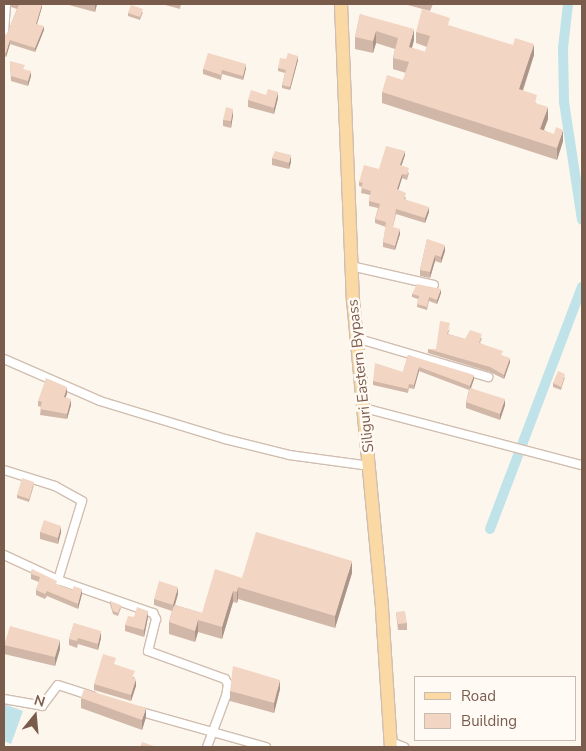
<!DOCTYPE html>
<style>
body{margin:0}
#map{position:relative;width:586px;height:751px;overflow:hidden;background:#fdf6ec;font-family:"Nunito Sans",sans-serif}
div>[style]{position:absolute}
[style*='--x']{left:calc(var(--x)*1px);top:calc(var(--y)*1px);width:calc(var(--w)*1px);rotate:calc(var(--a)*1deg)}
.water>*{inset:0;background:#bfe3e8}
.canal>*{height:10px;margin:-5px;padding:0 5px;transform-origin:5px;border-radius:5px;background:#bfe3e8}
.roads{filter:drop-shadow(1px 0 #d1beb0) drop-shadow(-1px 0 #d1beb0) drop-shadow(0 1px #d1beb0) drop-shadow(0 -1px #d1beb0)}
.minor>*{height:8px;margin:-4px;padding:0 4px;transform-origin:4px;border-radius:4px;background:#fff}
.primary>*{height:12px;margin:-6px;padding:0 6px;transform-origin:6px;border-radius:6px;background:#fbd9a5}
.wall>*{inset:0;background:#d1b7a8}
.shaded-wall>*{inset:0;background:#aa9588}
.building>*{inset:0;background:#f3d5c3}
span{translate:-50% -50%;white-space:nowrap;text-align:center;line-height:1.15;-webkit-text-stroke:5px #fffaf3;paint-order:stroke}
.street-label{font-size:15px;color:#7a5c4d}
.frame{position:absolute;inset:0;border:5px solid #7a5c4d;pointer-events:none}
.legend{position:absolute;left:414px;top:676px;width:162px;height:65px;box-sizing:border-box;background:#fffaf3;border:1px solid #cabbb1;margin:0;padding:6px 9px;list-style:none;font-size:15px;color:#7a5c4d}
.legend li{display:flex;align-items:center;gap:10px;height:25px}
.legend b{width:25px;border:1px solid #cabbb1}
.north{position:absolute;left:10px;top:691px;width:50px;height:50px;-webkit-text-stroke:4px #fffaf3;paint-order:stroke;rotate:17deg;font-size:14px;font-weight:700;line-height:20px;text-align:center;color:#7a5c4d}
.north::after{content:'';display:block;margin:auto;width:18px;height:22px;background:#7a5c4d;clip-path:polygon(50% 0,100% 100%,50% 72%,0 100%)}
</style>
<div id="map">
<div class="water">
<div style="clip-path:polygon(4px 704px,23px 711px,11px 744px,4px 741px)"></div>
</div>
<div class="canal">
<div style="--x:568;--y:4;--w:44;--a:96.5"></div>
<div style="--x:563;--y:48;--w:54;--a:88.9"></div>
<div style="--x:564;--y:102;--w:119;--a:81.3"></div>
<div style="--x:490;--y:529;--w:259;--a:-69.2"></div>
</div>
<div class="roads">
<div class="minor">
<div style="--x:4;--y:33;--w:29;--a:-86"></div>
<div style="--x:351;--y:266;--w:85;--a:12.9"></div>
<div style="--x:356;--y:338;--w:138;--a:16.5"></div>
<div style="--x:4;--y:359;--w:105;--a:23.6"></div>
<div style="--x:100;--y:401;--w:131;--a:16.9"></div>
<div style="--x:225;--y:439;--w:66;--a:14"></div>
<div style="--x:289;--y:455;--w:82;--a:7.7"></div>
<div style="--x:364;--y:408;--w:225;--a:14.7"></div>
<div style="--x:4;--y:470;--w:53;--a:17.4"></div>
<div style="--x:55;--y:486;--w:31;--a:29"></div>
<div style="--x:82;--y:501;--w:83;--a:106.9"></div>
<div style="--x:58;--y:580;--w:101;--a:19.2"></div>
<div style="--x:153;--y:613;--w:7;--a:63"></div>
<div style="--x:156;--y:619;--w:33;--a:104"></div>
<div style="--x:148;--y:651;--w:82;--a:20"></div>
<div style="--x:225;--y:679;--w:6;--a:59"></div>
<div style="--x:228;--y:684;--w:12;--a:99"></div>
<div style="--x:226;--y:696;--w:54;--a:110.4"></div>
<div style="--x:4;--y:555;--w:60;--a:24.8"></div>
<div style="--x:4;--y:699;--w:39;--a:10"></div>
<div style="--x:42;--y:706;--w:26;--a:-53"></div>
<div style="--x:58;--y:685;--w:36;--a:18"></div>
<div style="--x:138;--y:711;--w:133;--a:15.7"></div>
<div style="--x:391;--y:742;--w:14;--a:21"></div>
</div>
<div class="primary">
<div style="--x:341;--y:4;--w:296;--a:87.7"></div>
<div style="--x:353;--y:300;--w:310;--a:84.6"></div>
<div style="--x:382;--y:609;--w:138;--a:86.3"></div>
</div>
</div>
<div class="wall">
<div style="clip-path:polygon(10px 4px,42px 4px,42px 7px,37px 24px,44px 30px,35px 52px,10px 44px,6px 57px,4px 56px,4px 34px,7px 34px,17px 9px,11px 7px)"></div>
<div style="clip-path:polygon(65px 4px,97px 4px,95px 12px)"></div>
<div style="clip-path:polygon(162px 4px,181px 4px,180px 9px)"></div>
<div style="clip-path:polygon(404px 4px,433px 4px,430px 11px)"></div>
<div style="clip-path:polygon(143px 12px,140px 20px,128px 16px,128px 13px)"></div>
<div style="clip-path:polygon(360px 14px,414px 40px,412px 48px,425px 52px,427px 47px,416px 43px,416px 32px,450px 26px,534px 55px,523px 91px,537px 104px,548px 119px,544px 130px,563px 141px,557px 160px,382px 103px,382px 92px,403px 80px,406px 73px,393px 69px,393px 58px,395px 49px,376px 43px,373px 53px,355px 49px,355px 37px)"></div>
<div style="clip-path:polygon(286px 59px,298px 60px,290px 90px,282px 88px,282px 85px,285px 73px,278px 71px,278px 68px)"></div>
<div style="clip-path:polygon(10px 61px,25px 70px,31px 76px,28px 86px,11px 81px)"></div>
<div style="clip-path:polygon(246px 68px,243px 80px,222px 74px,221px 80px,203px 74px,203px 69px)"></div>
<div style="clip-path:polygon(266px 95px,278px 98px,274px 114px,248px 107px,248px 100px)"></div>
<div style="clip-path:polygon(233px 115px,231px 128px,223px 126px,223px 120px)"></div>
<div style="clip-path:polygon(405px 155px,401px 166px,409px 173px,407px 180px,402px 178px,398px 190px,406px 198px,405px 200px,429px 212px,425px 223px,396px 214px,393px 227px,400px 234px,395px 250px,383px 247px,383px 242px,386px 227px,375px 223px,375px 219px,378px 208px,369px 206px,369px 201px,370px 195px,361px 193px,362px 187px,359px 186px,359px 182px,379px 169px)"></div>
<div style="clip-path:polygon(272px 158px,291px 162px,289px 169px,272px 165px)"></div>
<div style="clip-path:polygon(427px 239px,445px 251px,441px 263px,435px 261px,430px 278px,420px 276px,420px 270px)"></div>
<div style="clip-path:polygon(441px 293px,437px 304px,429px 301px,427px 310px,417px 307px,418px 299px,412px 297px,412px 294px)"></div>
<div style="clip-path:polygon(450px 328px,448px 334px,465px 339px,482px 338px,480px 343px,503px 356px,510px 362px,504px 379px,490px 372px,428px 353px,428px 349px,436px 349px)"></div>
<div style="clip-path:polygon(408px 355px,474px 379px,471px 388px,505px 405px,500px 420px,466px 408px,466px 402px,469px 390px,419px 371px,414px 389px,409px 388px,408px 393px,373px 385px,373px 381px,403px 372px)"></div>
<div style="clip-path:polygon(565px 377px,561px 390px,553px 387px,553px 383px)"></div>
<div style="clip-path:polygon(67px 393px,66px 397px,71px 405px,67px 419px,40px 415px,41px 407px,38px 406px,38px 401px)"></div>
<div style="clip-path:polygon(34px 485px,29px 502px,17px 498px,17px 495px)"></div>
<div style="clip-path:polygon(40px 532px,61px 532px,58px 544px,40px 539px)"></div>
<div style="clip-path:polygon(32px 569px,57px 585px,82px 594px,78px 609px,47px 596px,45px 599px,36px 595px,36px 590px,39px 582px,31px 579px,31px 574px)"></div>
<div style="clip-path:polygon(352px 573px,335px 628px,238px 599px,237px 603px,233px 602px,222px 639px,198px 632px,195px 642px,169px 634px,169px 622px,172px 611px,154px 605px,154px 599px,178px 594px,175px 605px,202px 613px,242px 578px)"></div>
<div style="clip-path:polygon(110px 601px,121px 608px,118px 616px,113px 614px,110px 604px)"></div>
<div style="clip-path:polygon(396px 612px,407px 623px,407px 630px,398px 630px)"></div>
<div style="clip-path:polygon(134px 617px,148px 617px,144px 637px,125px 631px,125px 625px)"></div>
<div style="clip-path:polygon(74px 623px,101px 638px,98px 650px,78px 644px,77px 648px,69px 645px,69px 639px)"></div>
<div style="clip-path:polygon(4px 645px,60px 649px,55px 666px,4px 654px)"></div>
<div style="clip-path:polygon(135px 677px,134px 679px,136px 686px,131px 701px,94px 690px,94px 684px)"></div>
<div style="clip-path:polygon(280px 689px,274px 713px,230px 701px,230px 691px)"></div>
<div style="clip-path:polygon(81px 698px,146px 717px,142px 730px,81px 708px)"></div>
</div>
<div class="shaded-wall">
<div style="clip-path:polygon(42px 4px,42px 7px,36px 27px,36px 24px)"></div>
<div style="clip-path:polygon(95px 4px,97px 4px,95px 12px)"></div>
<div style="clip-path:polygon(44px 26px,44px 30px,35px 52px,35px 48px)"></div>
<div style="clip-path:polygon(414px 29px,414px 40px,409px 58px,409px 47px)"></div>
<div style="clip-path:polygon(376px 31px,376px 43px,373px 53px,373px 41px)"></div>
<div style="clip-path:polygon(10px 40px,10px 44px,6px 57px,6px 53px)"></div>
<div style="clip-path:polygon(534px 44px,534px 55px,519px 101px,519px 89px)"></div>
<div style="clip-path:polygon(298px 56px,298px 60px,290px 90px,290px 87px)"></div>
<div style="clip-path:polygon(246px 64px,246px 68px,243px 80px,243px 76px)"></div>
<div style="clip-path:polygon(31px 71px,31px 76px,28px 86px,28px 81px)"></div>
<div style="clip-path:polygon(278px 92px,278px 98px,274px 114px,274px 108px)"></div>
<div style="clip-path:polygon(548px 107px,548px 119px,540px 140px,540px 129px)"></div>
<div style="clip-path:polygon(233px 109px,233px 115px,231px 128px,231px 121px)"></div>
<div style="clip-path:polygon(563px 130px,563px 141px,557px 160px,557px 148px)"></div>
<div style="clip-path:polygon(405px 151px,405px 155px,400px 170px,400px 165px)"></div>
<div style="clip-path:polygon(291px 155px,291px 162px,289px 169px,289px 163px)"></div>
<div style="clip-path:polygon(402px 174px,402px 178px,397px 194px,397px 189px)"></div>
<div style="clip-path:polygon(429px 207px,429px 212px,425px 223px,425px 218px)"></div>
<div style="clip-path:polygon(400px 229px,400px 234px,395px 250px,395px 246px)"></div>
<div style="clip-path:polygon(445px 245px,445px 251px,441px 263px,441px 257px)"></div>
<div style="clip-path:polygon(435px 255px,435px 261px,430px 278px,430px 272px)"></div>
<div style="clip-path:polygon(441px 289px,441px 293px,437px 304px,437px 300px)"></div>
<div style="clip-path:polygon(510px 358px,510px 362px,504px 379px,504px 375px)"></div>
<div style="clip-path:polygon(419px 367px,419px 371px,414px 389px,414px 385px)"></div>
<div style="clip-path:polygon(474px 375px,474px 379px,470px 390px,470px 386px)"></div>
<div style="clip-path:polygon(67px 387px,67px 393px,64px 402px,64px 397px)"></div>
<div style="clip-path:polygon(71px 399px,71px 405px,67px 419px,67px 414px)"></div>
<div style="clip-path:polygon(505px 399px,505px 405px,500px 420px,500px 414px)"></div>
<div style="clip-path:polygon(61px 526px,61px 532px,58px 544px,58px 538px)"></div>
<div style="clip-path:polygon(352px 561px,352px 573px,335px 628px,335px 616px)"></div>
<div style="clip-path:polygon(178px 587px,178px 594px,173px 611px,173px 605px)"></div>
<div style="clip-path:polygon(238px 587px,238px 599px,237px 603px,237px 592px)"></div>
<div style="clip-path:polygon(82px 589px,82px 594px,78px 609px,78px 604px)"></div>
<div style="clip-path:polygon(233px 591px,233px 602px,222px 639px,222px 627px)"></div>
<div style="clip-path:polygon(148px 611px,148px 617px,144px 637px,144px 630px)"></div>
<div style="clip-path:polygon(198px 620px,198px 632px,195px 642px,195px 631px)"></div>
<div style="clip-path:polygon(101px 631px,101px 638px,98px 650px,98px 644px)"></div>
<div style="clip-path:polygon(60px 640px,60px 649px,55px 666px,55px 657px)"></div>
<div style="clip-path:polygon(136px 679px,136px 686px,131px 701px,131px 695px)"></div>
<div style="clip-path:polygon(280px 680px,280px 689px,274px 713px,274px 703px)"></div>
<div style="clip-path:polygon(146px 708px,146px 717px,142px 730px,142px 720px)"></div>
</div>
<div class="building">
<div style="clip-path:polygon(14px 4px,42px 4px,36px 24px,44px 26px,35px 48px,10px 40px,6px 53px,4px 52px,4px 34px,7px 34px,19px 5px)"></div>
<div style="clip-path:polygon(131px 5px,143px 9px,140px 17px,128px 13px)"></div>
<div style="clip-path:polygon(422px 9px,450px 18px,448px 25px,513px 45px,515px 38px,534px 44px,519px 89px,537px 95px,535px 103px,548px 107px,540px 129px,554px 134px,556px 127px,563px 130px,557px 148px,382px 92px,387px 75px,403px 80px,409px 62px,393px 58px,398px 38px,376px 31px,373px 41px,355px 37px,360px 14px,414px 29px,409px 47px,425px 52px,430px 36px,416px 32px)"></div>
<div style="clip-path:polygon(208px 53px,246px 64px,243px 76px,222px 70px,221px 75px,203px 69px)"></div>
<div style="clip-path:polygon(288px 53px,298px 56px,290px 87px,282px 85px,286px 70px,278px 68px,280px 58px,286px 59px)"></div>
<div style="clip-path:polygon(10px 61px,25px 65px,23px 69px,31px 71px,28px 81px,11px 76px)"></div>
<div style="clip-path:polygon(268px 89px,278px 92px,274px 108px,248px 100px,251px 90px,266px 95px)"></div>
<div style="clip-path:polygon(226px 107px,233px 109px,231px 121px,223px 120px)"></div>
<div style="clip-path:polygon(386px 146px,405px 151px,400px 165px,409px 168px,407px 175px,402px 174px,397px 189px,406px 193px,404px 199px,429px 207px,425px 218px,396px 209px,393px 227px,400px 229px,395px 246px,383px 242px,386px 222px,375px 219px,380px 204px,369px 201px,371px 191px,361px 188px,363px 183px,359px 182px,364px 165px,379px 169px)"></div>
<div style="clip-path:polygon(275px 151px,291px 155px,289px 163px,272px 158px)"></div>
<div style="clip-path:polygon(427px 239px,445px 245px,441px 257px,435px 255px,430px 272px,420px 270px)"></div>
<div style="clip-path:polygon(417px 284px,441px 289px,437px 300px,429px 297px,427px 307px,417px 304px,419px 296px,412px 294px)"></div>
<div style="clip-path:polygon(440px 321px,450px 323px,447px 334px,465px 339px,470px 330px,482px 334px,479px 343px,503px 351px,501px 355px,510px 358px,504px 375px,490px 367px,428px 349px,436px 349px)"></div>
<div style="clip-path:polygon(408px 355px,474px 375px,470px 386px,419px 367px,414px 385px,409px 384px,408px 389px,373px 381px,375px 363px,403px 372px)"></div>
<div style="clip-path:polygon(558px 371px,565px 374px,561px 387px,553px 383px)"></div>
<div style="clip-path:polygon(46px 378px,67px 387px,64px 397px,71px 399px,67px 414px,40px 409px,42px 402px,38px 401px)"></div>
<div style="clip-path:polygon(470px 388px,505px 399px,500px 414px,466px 402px)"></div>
<div style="clip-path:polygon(22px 478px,34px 482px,29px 499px,17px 495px)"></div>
<div style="clip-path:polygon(44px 520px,61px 526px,58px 538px,40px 532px)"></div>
<div style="clip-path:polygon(256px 532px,352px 561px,335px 616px,238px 587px,237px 592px,233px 591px,222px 627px,198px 620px,195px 631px,169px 622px,174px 605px,202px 613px,215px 569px,242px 578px)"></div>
<div style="clip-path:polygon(32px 569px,57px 581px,56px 584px,72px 590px,74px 586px,82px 589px,78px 604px,47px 591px,45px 594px,36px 590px,40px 577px,31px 574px)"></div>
<div style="clip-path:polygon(159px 581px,178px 587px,173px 605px,154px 599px)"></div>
<div style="clip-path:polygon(110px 601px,121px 605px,118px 613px,113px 611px)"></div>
<div style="clip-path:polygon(137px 607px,148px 611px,144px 630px,125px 625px,128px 616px,134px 617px)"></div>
<div style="clip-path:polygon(405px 611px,407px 623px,398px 624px,396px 612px)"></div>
<div style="clip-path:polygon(74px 623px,101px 631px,98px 644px,78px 638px,77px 641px,69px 639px)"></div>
<div style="clip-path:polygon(10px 626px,60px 640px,55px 657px,4px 645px)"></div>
<div style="clip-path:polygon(103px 654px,116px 658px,114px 664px,135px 671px,132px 678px,136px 679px,131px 695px,94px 684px)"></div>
<div style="clip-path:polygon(233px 666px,280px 680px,274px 703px,230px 691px)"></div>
<div style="clip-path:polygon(84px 689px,146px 708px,142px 720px,81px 698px)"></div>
<div style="clip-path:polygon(142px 742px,154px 746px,153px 747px,140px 747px)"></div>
</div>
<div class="street-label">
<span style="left:361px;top:376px;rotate:-96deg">Siliguri Eastern Bypass</span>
</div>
<div class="frame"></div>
<ul class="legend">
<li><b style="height:6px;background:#fbd9a5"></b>Road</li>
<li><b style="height:14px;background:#f3d5c3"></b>Building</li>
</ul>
<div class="north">N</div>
</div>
